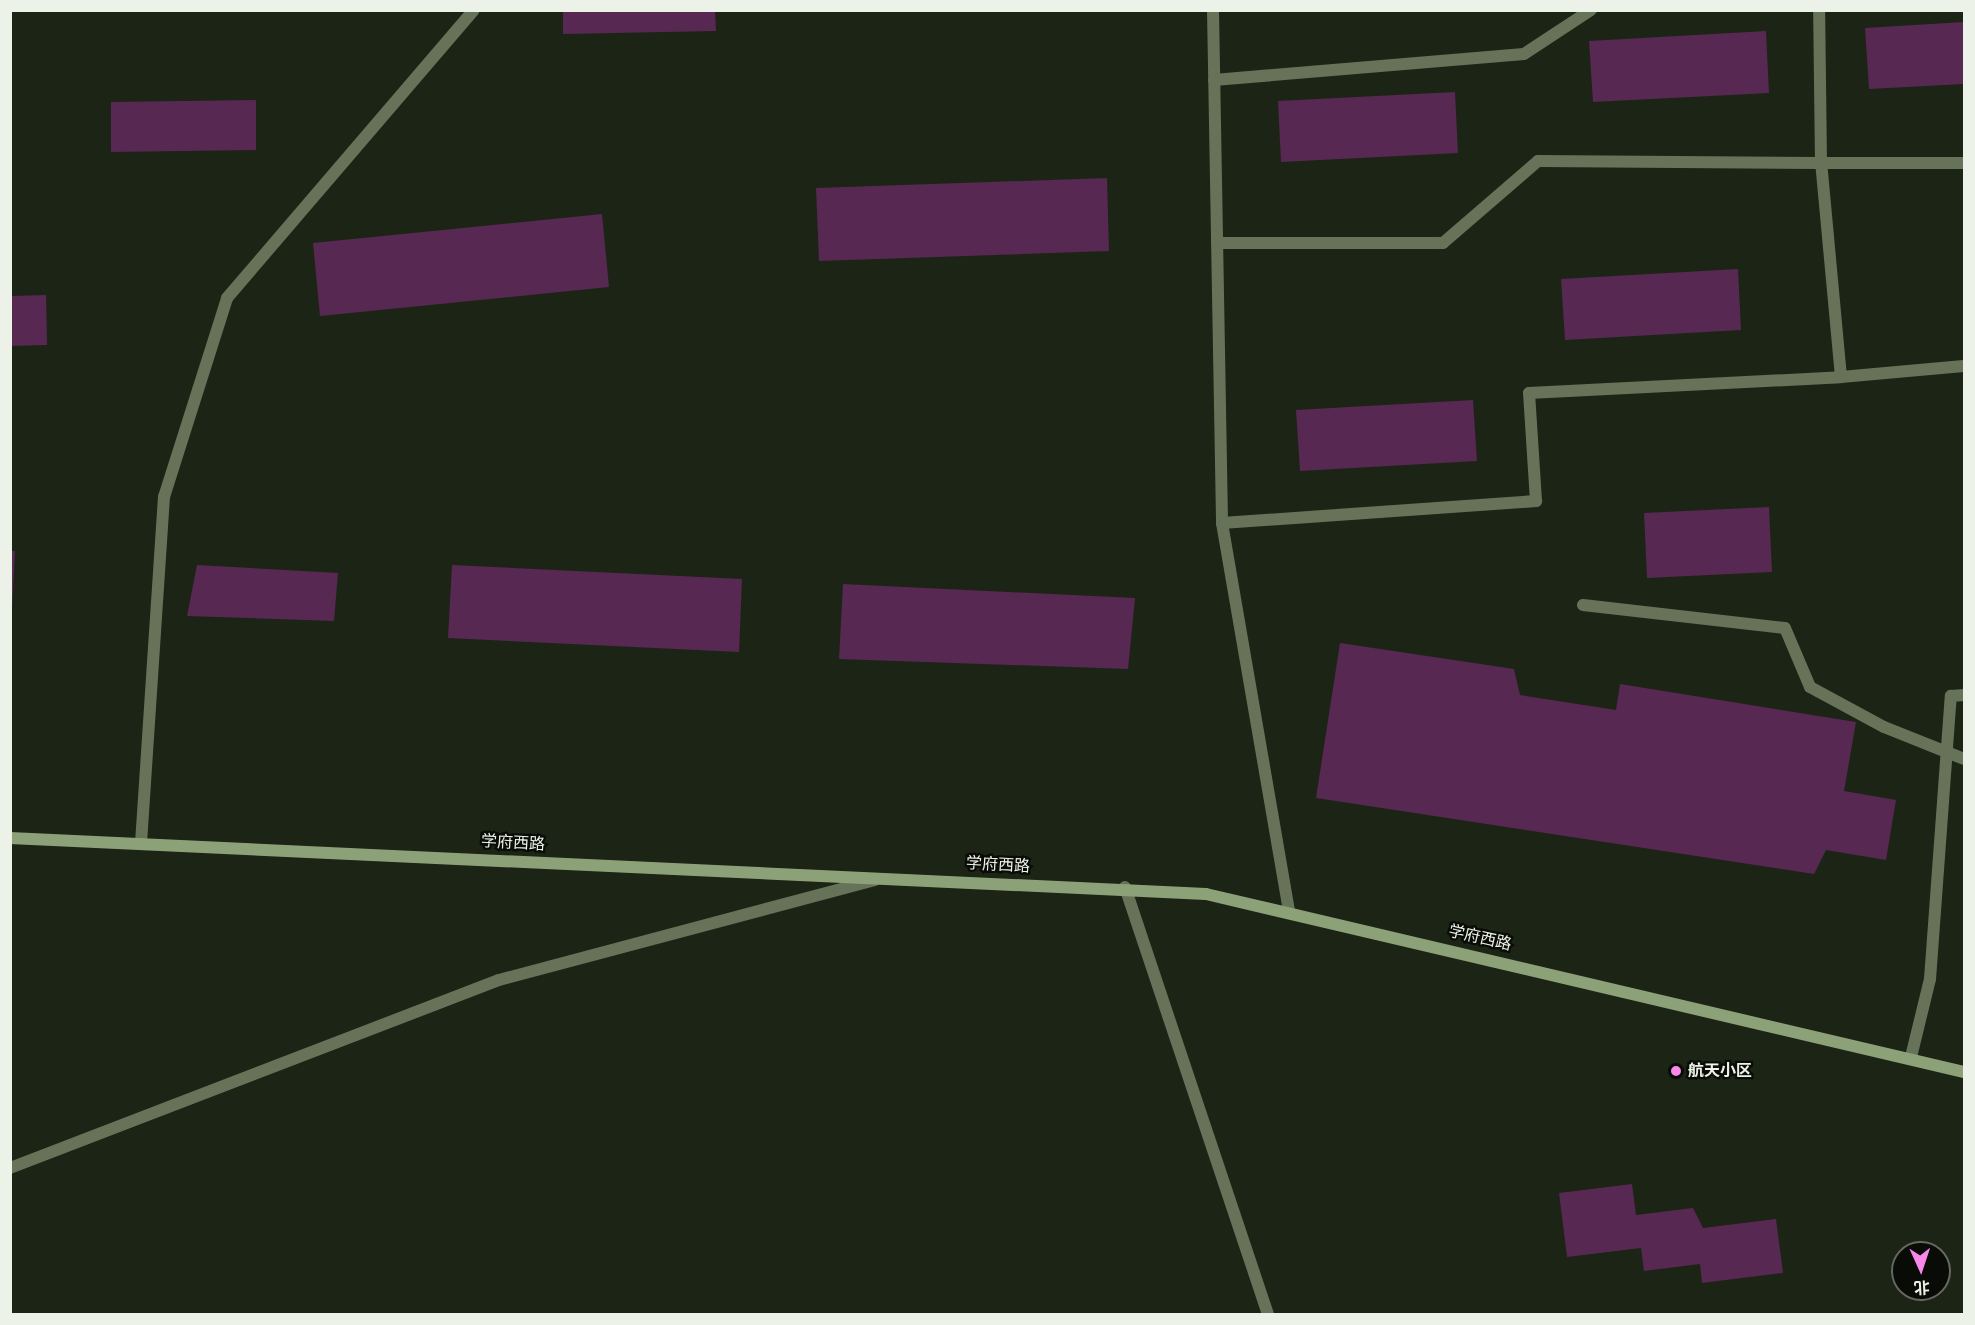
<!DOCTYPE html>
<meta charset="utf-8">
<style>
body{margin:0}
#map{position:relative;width:1975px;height:1325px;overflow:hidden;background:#1c2415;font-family:"Roboto Serif","Noto Sans SC",serif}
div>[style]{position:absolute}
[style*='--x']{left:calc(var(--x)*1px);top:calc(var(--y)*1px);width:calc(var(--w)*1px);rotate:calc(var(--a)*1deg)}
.building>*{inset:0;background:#572852}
.service>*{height:12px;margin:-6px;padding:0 6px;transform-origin:6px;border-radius:6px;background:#667359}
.minor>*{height:12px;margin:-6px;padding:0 6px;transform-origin:6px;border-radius:6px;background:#667359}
.secondary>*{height:12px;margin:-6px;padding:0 6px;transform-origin:6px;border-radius:6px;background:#8da179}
.dots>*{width:16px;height:16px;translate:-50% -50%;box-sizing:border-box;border:3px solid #090c06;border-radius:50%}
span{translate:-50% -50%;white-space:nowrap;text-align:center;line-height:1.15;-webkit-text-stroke:4.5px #090c06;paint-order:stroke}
.street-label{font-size:16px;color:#edf2e8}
.poi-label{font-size:16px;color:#edf2e8;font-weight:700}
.left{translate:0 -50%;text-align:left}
.frame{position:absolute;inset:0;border:12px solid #edf2e8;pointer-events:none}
.north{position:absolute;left:1891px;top:1241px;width:60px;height:60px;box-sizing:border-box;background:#090c06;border:2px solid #646860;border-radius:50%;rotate:177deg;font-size:16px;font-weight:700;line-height:24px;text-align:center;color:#edf2e8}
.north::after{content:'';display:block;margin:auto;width:21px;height:27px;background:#f888ea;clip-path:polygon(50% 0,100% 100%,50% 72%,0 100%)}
</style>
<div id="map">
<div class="building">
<div style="clip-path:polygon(563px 10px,715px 10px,716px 31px,563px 34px)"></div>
<div style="clip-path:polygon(1964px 22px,1964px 84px,1869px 89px,1865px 28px)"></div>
<div style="clip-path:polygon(1766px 31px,1769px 93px,1593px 102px,1589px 41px)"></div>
<div style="clip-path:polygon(1455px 92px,1458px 153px,1281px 162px,1278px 101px)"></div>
<div style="clip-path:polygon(256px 100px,256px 150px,111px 152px,111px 102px)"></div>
<div style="clip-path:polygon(1107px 178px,1109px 251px,819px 261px,816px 188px)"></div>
<div style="clip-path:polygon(602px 214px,609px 287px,320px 316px,313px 243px)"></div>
<div style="clip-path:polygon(1738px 269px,1741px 330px,1565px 340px,1561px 279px)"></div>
<div style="clip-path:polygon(46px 295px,47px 345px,10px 346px,10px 296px)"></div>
<div style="clip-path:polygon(1473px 400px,1477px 461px,1300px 471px,1296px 410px)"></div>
<div style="clip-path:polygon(1769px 507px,1772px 572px,1647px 578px,1644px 513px)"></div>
<div style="clip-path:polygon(10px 551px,15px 551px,12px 609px,10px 609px)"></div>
<div style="clip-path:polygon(197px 565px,338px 573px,334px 621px,187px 616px)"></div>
<div style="clip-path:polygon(452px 565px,742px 579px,739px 652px,448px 638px)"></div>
<div style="clip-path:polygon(843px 584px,1135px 598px,1128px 669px,839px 659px)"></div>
<div style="clip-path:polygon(1340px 643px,1514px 669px,1520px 695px,1616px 710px,1620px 684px,1856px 722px,1844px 791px,1896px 800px,1886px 860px,1826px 850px,1814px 874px,1316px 798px)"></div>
<div style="clip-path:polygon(1632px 1184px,1636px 1215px,1693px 1208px,1703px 1228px,1776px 1219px,1783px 1273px,1702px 1283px,1700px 1264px,1644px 1271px,1641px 1248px,1567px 1257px,1559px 1193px)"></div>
</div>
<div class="service">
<div style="--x:10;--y:1168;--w:524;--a:-21.03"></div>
<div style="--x:499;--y:980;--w:389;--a:-14.9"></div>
</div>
<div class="minor">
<div style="--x:1213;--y:10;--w:513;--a:88.99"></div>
<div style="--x:1222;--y:523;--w:393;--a:80.2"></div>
<div style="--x:1214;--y:80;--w:311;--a:-4.8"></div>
<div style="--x:1524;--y:54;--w:80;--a:-33.3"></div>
<div style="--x:1217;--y:243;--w:226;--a:0"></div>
<div style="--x:1443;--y:243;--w:125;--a:-40.8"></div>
<div style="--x:1538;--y:161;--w:283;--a:0.4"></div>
<div style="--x:1821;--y:163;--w:153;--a:-90.7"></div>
<div style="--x:1841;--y:377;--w:123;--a:-5.1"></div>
<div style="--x:1222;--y:523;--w:315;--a:-4"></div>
<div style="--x:1536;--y:501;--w:108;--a:-93.7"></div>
<div style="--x:1529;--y:393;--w:312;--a:-2.9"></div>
<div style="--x:1841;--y:377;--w:215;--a:-95.3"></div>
<div style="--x:1821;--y:163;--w:143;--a:0"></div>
<div style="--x:1583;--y:605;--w:203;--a:6.5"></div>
<div style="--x:1785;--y:628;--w:64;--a:67"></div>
<div style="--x:1810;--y:687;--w:84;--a:28.4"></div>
<div style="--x:1884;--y:727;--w:86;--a:21.8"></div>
<div style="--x:141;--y:843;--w:347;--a:-86.2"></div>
<div style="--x:164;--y:497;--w:209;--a:-72.4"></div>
<div style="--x:227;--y:298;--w:379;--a:-49.4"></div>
<div style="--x:1125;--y:887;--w:450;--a:71.5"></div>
<div style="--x:1911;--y:1057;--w:80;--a:-76.3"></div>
<div style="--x:1930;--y:979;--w:284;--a:-85.8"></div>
<div style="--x:1951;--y:696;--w:13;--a:-4"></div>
</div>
<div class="secondary">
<div style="--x:10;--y:838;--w:1197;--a:2.68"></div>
<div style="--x:1206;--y:894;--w:779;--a:13.22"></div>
</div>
<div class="dots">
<div style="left:1676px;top:1071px;background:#f888ea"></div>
</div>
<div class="street-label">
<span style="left:513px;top:843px;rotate:3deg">学府西路</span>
<span style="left:998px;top:865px;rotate:3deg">学府西路</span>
<span style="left:1480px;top:938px;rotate:13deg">学府西路</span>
</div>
<div class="poi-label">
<span class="left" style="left:1688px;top:1071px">航天小区</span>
</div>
<div class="frame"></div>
<div class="north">北</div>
</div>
